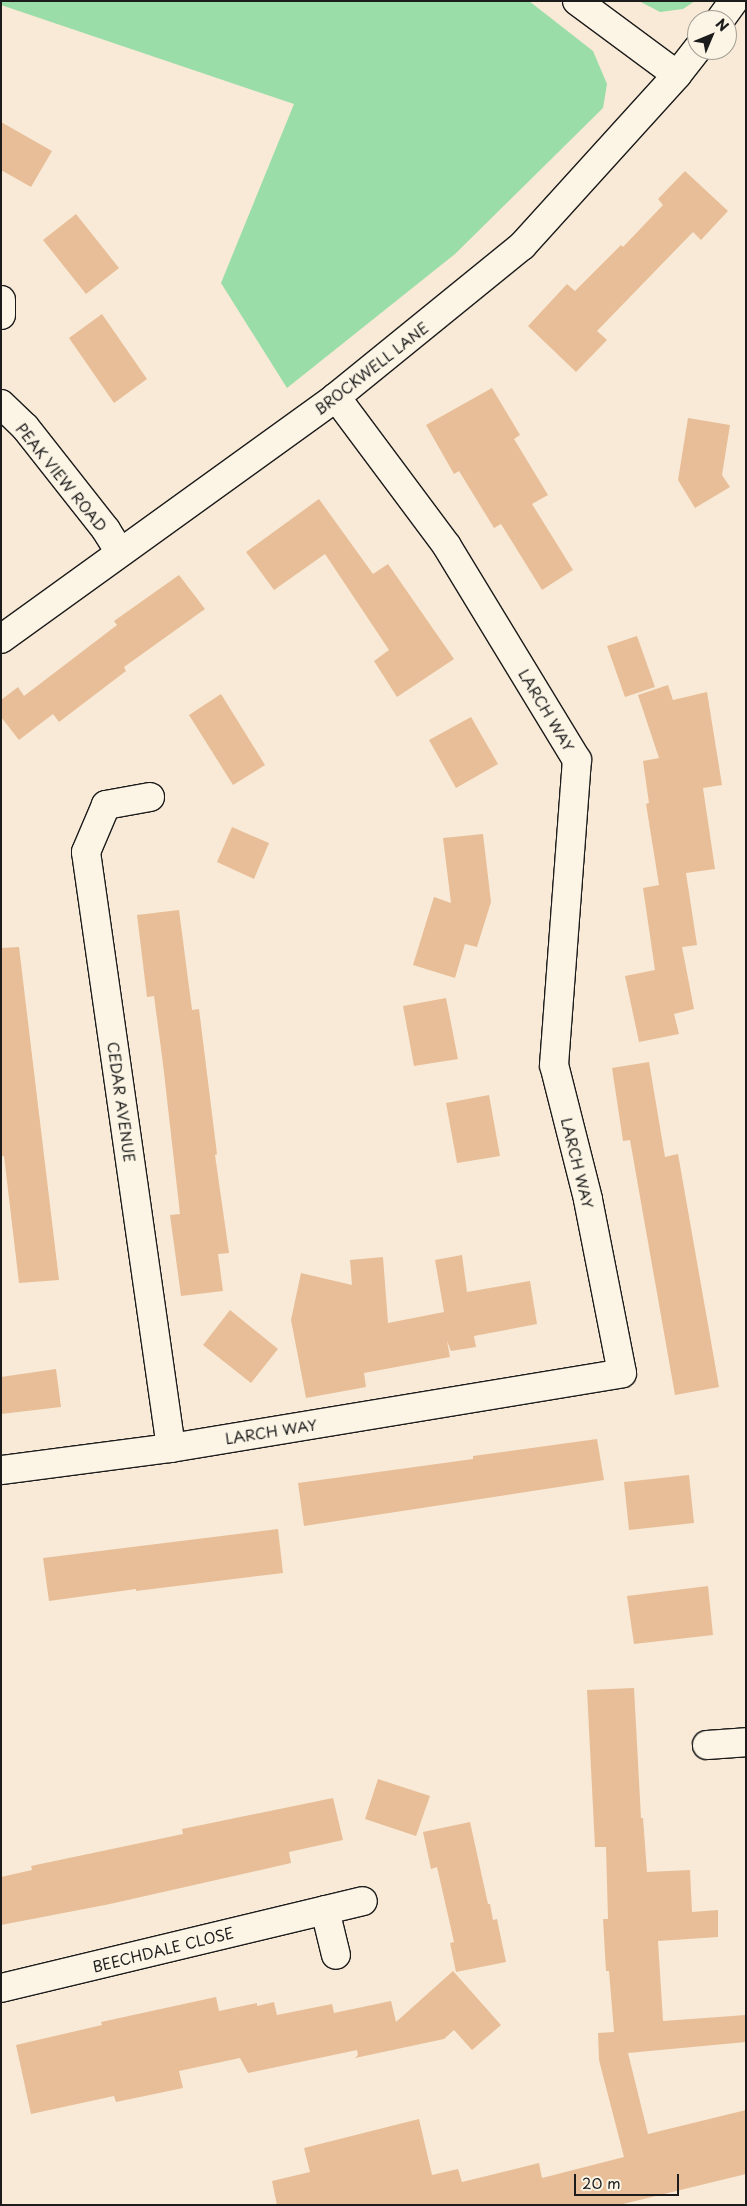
<!DOCTYPE html>
<style>
body{margin:0}
#map{position:relative;width:747px;height:2206px;overflow:hidden;background:#f8ead6;font-family:"Playpen Sans",sans-serif}
div>[style]{position:absolute}
[style*='--x']{left:calc(var(--x)*1px);top:calc(var(--y)*1px);width:calc(var(--w)*1px);rotate:calc(var(--a)*1deg)}
.green>*{inset:0;background:#9bdda8}
.building>*{inset:0;background:#e8be98}
.roads{filter:drop-shadow(1px 0 #1c1c1c) drop-shadow(-1px 0 #1c1c1c) drop-shadow(0 1px #1c1c1c) drop-shadow(0 -1px #1c1c1c)}
.minor>*{height:28px;margin:-14px;padding:0 14px;transform-origin:14px;border-radius:14px;background:#fcf5e5}
.tertiary>*{height:28px;margin:-14px;padding:0 14px;transform-origin:14px;border-radius:14px;background:#fcf5e5}
span{translate:-50% -50%;white-space:nowrap;text-align:center;line-height:1.15;-webkit-text-stroke:5px #fcf5e5;paint-order:stroke}
.street-label{font-size:15px;color:#1c1c1c}
.frame{position:absolute;inset:0;border:2px solid #1c1c1c;pointer-events:none}
.north{position:absolute;left:687px;top:10px;width:50px;height:50px;box-sizing:border-box;background:#fcf5e5;border:1px solid #a29e95;border-radius:50%;rotate:45deg;font-size:14px;font-weight:700;line-height:20px;text-align:center;color:#1c1c1c}
.north::after{content:'';display:block;margin:auto;width:18px;height:22px;background:#1c1c1c;clip-path:polygon(50% 0,100% 100%,50% 72%,0 100%)}
.scale{position:absolute;left:574px;top:2174px;width:105px;height:22px;box-sizing:border-box;border:2px solid #1c1c1c;border-top:0;padding-left:6px;font-size:15px;line-height:18px;white-space:nowrap;color:#1c1c1c;-webkit-text-stroke:4px #fcf5e5;paint-order:stroke}
</style>
<div id="map">
<div class="green">
<div style="clip-path:polygon(1px 1px,529px 1px,593px 51px,607px 84px,603px 108px,455px 254px,287px 388px,221px 283px,294px 104px,1px 5px)"></div>
<div style="clip-path:polygon(639px 1px,695px 1px,683px 9px,660px 12px)"></div>
</div>
<div class="building">
<div style="clip-path:polygon(1px 122px,52px 151px,31px 187px,1px 170px)"></div>
<div style="clip-path:polygon(685px 171px,728px 211px,701px 240px,693px 232px,597px 331px,607px 340px,576px 372px,528px 326px,567px 284px,575px 291px,621px 245px,623px 247px,663px 205px,658px 199px)"></div>
<div style="clip-path:polygon(76px 214px,119px 268px,86px 294px,43px 240px)"></div>
<div style="clip-path:polygon(102px 314px,147px 379px,114px 403px,69px 338px)"></div>
<div style="clip-path:polygon(492px 388px,520px 435px,514px 439px,548px 495px,532px 504px,573px 570px,542px 590px,501px 524px,494px 528px,459px 471px,454px 474px,426px 425px)"></div>
<div style="clip-path:polygon(688px 418px,730px 425px,722px 475px,730px 487px,695px 508px,678px 480px)"></div>
<div style="clip-path:polygon(319px 499px,373px 574px,388px 564px,454px 659px,397px 697px,374px 661px,389px 650px,325px 554px,274px 590px,246px 552px)"></div>
<div style="clip-path:polygon(179px 575px,205px 609px,124px 667px,126px 671px,59px 722px,53px 714px,19px 740px,1px 717px,1px 700px,18px 687px,24px 696px,117px 625px,114px 621px)"></div>
<div style="clip-path:polygon(637px 636px,655px 687px,625px 697px,607px 646px)"></div>
<div style="clip-path:polygon(668px 685px,673px 700px,707px 692px,722px 785px,703px 788px,715px 869px,686px 873px,697px 945px,682px 947px,694px 1009px,674px 1014px,679px 1034px,639px 1042px,625px 976px,655px 970px,643px 888px,659px 885px,646px 804px,649px 803px,643px 761px,659px 758px,638px 695px)"></div>
<div style="clip-path:polygon(221px 694px,265px 765px,233px 785px,189px 715px)"></div>
<div style="clip-path:polygon(471px 717px,498px 764px,456px 788px,429px 740px)"></div>
<div style="clip-path:polygon(232px 827px,269px 843px,254px 879px,217px 862px)"></div>
<div style="clip-path:polygon(483px 834px,491px 902px,477px 947px,465px 944px,455px 978px,413px 965px,434px 897px,451px 903px,443px 838px)"></div>
<div style="clip-path:polygon(179px 910px,192px 1010px,199px 1009px,217px 1154px,215px 1155px,229px 1253px,218px 1254px,223px 1291px,181px 1296px,170px 1215px,180px 1214px,163px 1064px,154px 996px,147px 997px,137px 915px)"></div>
<div style="clip-path:polygon(19px 947px,59px 1280px,19px 1283px,4px 1156px,1px 1156px,1px 948px)"></div>
<div style="clip-path:polygon(446px 998px,458px 1059px,414px 1066px,403px 1006px)"></div>
<div style="clip-path:polygon(649px 1062px,665px 1157px,678px 1154px,719px 1387px,675px 1395px,630px 1140px,623px 1141px,612px 1068px)"></div>
<div style="clip-path:polygon(489px 1095px,500px 1156px,457px 1163px,446px 1103px)"></div>
<div style="clip-path:polygon(462px 1255px,467px 1292px,530px 1281px,537px 1324px,474px 1336px,476px 1347px,451px 1351px,447px 1341px,450px 1357px,364px 1373px,366px 1387px,306px 1398px,291px 1320px,301px 1273px,352px 1285px,350px 1260px,383px 1257px,388px 1323px,444px 1312px,435px 1260px)"></div>
<div style="clip-path:polygon(230px 1310px,278px 1349px,251px 1383px,203px 1345px)"></div>
<div style="clip-path:polygon(56px 1369px,61px 1407px,1px 1414px,1px 1377px)"></div>
<div style="clip-path:polygon(597px 1439px,604px 1480px,304px 1526px,298px 1483px,473px 1459px,473px 1456px)"></div>
<div style="clip-path:polygon(689px 1475px,694px 1523px,629px 1530px,624px 1482px)"></div>
<div style="clip-path:polygon(278px 1529px,283px 1573px,136px 1591px,136px 1589px,49px 1601px,43px 1558px)"></div>
<div style="clip-path:polygon(708px 1586px,713px 1635px,634px 1644px,627px 1596px)"></div>
<div style="clip-path:polygon(634px 1688px,641px 1818px,643px 1818px,647px 1872px,690px 1870px,692px 1912px,718px 1910px,718px 1937px,658px 1941px,663px 2021px,746px 2015px,746px 2042px,628px 2053px,648px 2134px,746px 2110px,746px 2174px,619px 2205px,277px 2205px,272px 2181px,310px 2172px,304px 2148px,419px 2119px,432px 2175px,458px 2169px,462px 2182px,539px 2163px,542px 2178px,624px 2157px,599px 2060px,598px 2033px,614px 2032px,609px 1971px,606px 1971px,603px 1919px,608px 1919px,606px 1847px,595px 1847px,587px 1690px)"></div>
<div style="clip-path:polygon(378px 1779px,430px 1796px,416px 1836px,365px 1819px)"></div>
<div style="clip-path:polygon(333px 1798px,343px 1840px,289px 1852px,291px 1863px,110px 1904px,1px 1925px,1px 1877px,32px 1870px,31px 1866px,183px 1834px,182px 1829px)"></div>
<div style="clip-path:polygon(470px 1822px,488px 1904px,490px 1904px,493px 1920px,497px 1919px,506px 1962px,456px 1972px,450px 1943px,454px 1942px,437px 1867px,431px 1869px,423px 1832px)"></div>
<div style="clip-path:polygon(453px 1971px,501px 2025px,472px 2050px,454px 2030px,444px 2039px,355px 2058px,358px 2055px,357px 2050px,248px 2073px,240px 2058px,179px 2071px,183px 2088px,116px 2102px,114px 2096px,31px 2114px,16px 2045px,102px 2025px,101px 2022px,216px 1997px,219px 2011px,257px 2003px,257px 2006px,274px 2002px,277px 2015px,332px 2004px,334px 2013px,391px 2001px,396px 2022px)"></div>
</div>
<div class="roads">
<div class="minor">
<div style="--x:1;--y:300;--w:15;--a:90"></div>
<div style="--x:1;--y:404;--w:33;--a:44"></div>
<div style="--x:25;--y:427;--w:131;--a:51.8"></div>
<div style="--x:106;--y:530;--w:26;--a:58"></div>
<div style="--x:150;--y:797;--w:45;--a:169.7"></div>
<div style="--x:106;--y:805;--w:51;--a:113.1"></div>
<div style="--x:86;--y:852;--w:602;--a:81.88"></div>
<div style="--x:1;--y:1470;--w:171;--a:-7.4"></div>
<div style="--x:171;--y:1448;--w:457;--a:-9.4"></div>
<div style="--x:622;--y:1373;--w:177;--a:-101.1"></div>
<div style="--x:588;--y:1199;--w:138;--a:-104.2"></div>
<div style="--x:554;--y:1065;--w:306;--a:-85.7"></div>
<div style="--x:577;--y:760;--w:250;--a:-121.3"></div>
<div style="--x:447;--y:546;--w:186;--a:-126.7"></div>
<div style="--x:707;--y:1745;--w:39;--a:-4"></div>
<div style="--x:325;--y:1910;--w:46;--a:76.3"></div>
<div style="--x:1;--y:1988;--w:372;--a:-13.5"></div>
</div>
<div class="tertiary">
<div style="--x:577;--y:1;--w:124;--a:36.5"></div>
<div style="--x:720;--y:20;--w:24;--a:-54"></div>
<div style="--x:1;--y:639;--w:413;--a:-35.8"></div>
<div style="--x:336;--y:397;--w:240;--a:-39.1"></div>
<div style="--x:522;--y:246;--w:231;--a:-47.8"></div>
<div style="--x:677;--y:75;--w:33;--a:-52"></div>
</div>
</div>
<div class="street-label">
<span style="left:371px;top:368px;rotate:-38deg">BROCKWELL LANE</span>
<span style="left:62px;top:477px;rotate:51deg">PEAK VIEW ROAD</span>
<span style="left:547px;top:710px;rotate:59deg">LARCH WAY</span>
<span style="left:122px;top:1102px;rotate:82deg">CEDAR AVENUE</span>
<span style="left:578px;top:1163px;rotate:76deg">LARCH WAY</span>
<span style="left:271px;top:1431px;rotate:-9deg">LARCH WAY</span>
<span style="left:163px;top:1949px;rotate:-14deg">BEECHDALE CLOSE</span>
</div>
<div class="frame"></div>
<div class="north">N</div>
<div class="scale">20 m</div>
</div>
